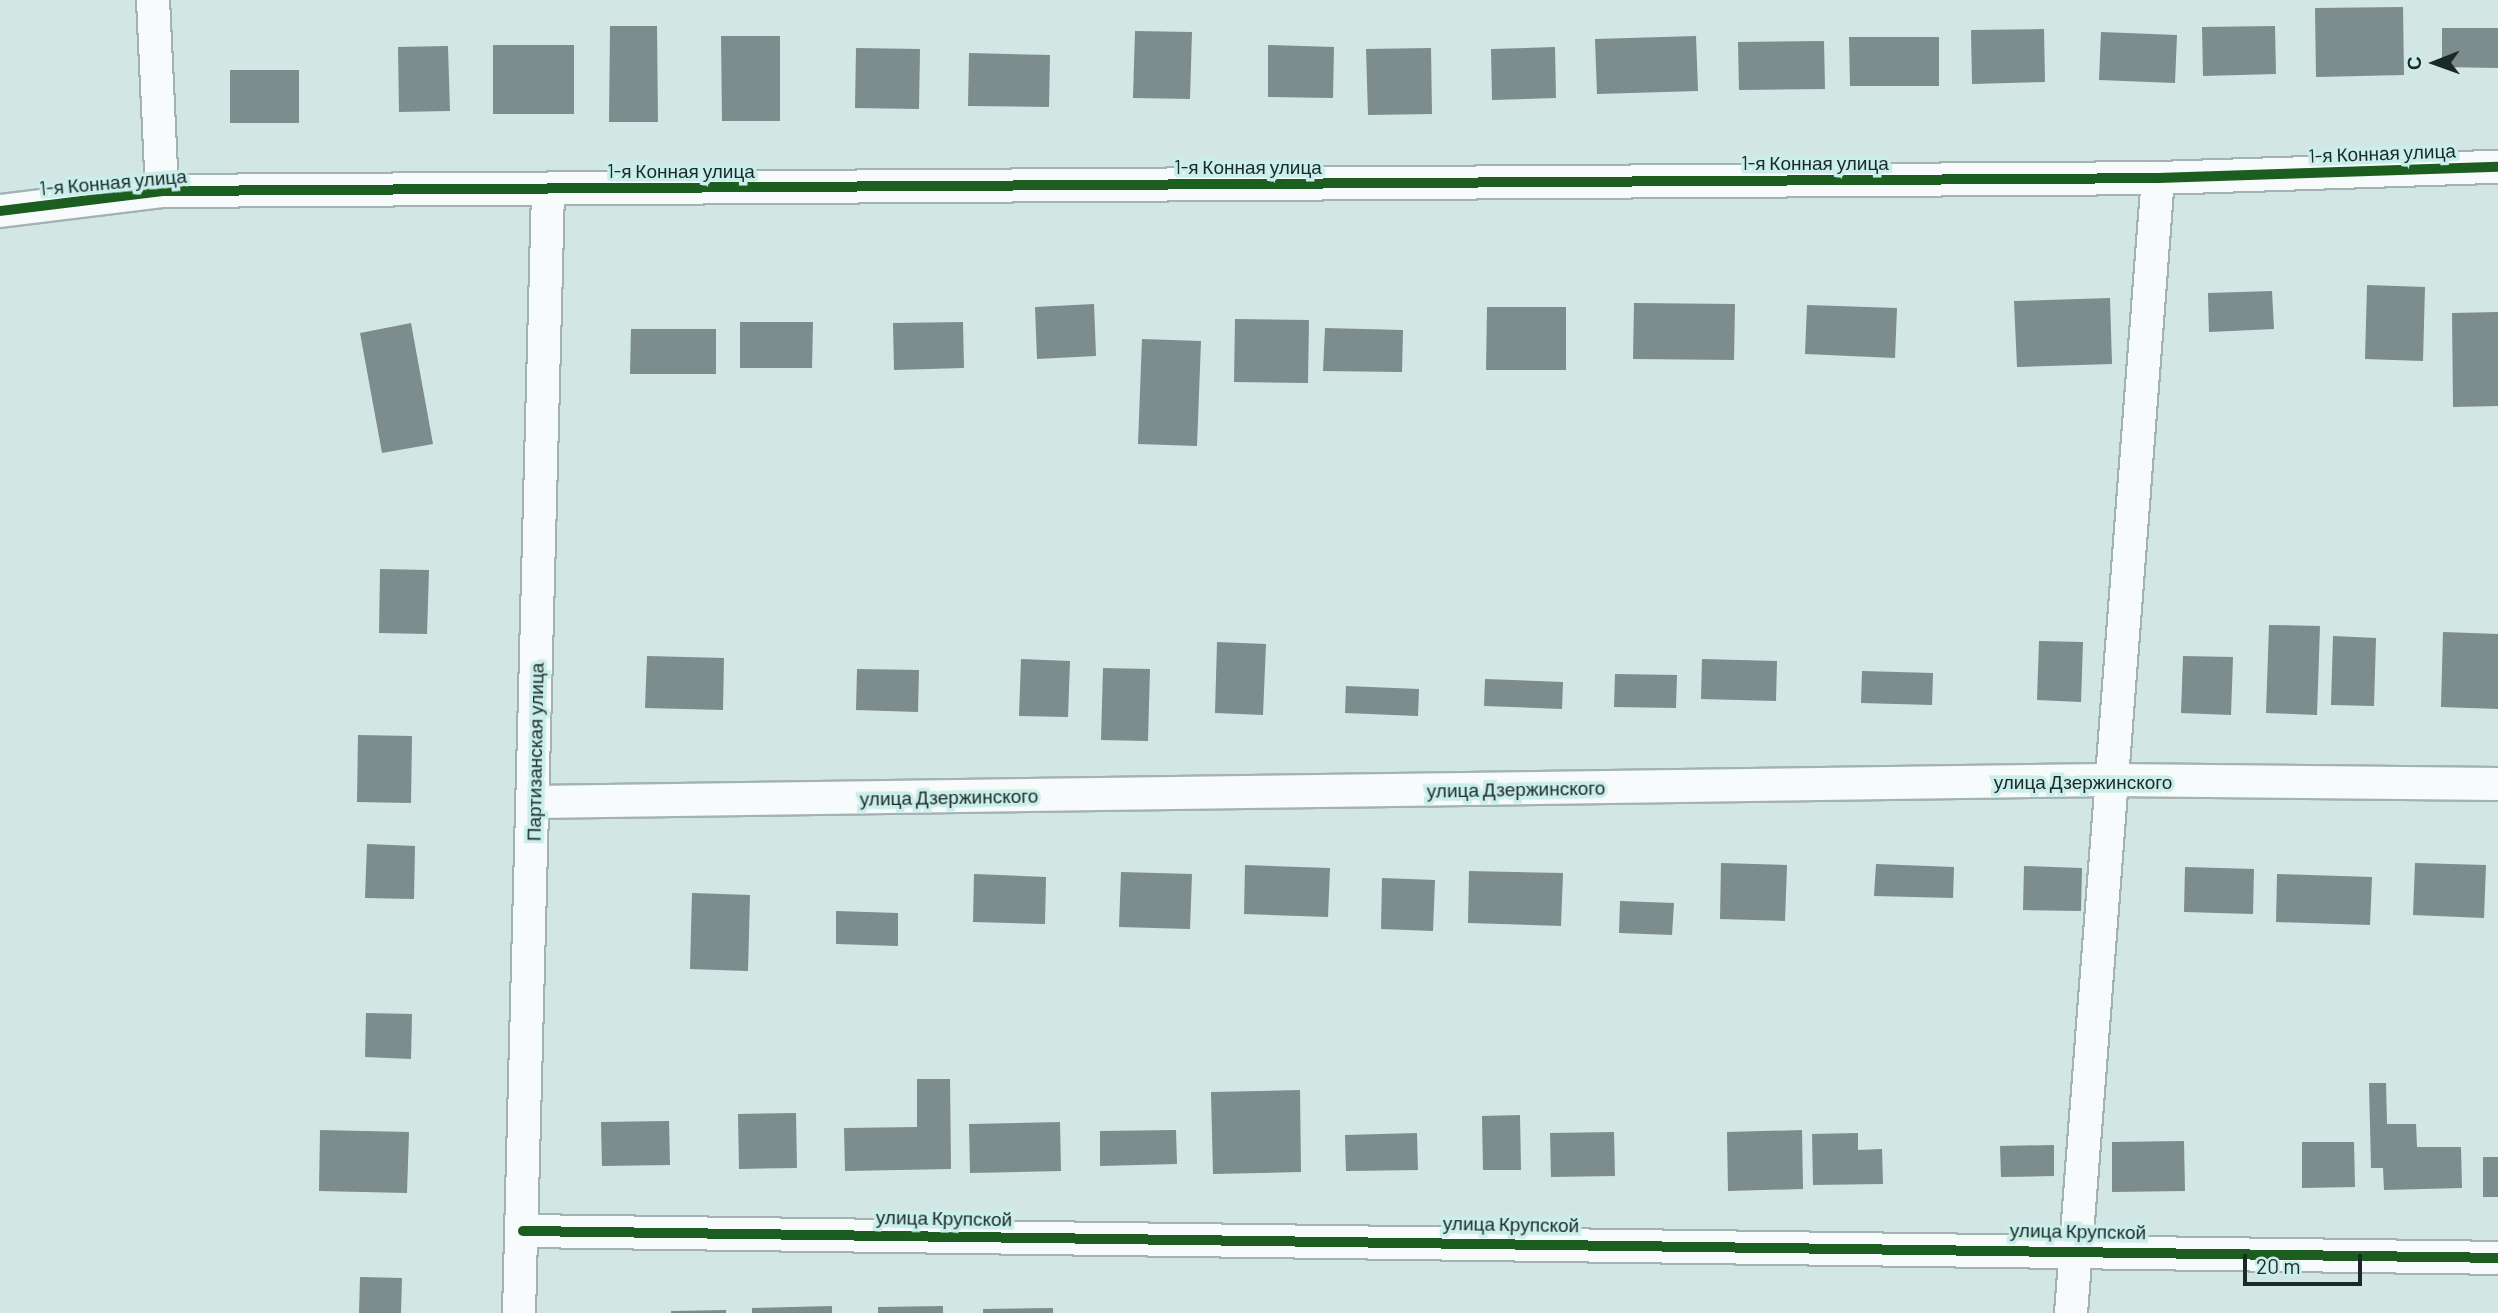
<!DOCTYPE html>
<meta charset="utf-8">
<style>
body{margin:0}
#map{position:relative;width:2498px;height:1313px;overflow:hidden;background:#d2e6e4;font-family:Barlow,sans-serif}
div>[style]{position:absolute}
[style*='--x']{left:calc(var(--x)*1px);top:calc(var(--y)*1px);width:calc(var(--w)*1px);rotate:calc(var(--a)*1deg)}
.building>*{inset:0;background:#7d8c8c}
.roads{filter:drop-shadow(2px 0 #a3b3b1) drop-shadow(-2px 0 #a3b3b1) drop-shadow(0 2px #a3b3b1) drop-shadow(0 -2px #a3b3b1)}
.street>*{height:32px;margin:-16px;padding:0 16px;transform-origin:16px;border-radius:16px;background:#f8fbfb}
.cycleway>*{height:10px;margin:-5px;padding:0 5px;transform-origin:5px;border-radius:5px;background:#1b5e20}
span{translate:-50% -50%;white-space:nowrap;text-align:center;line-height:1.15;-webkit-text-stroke:7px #caeeea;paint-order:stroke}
.street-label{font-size:19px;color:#1b2927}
.north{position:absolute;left:2400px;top:28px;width:70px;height:70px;-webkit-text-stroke:5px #caeeea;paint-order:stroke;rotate:269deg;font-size:19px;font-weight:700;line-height:28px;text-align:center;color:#1b2927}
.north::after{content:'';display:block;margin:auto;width:24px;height:32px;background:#1b2927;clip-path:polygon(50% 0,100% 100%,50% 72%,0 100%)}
.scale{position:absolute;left:2243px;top:1254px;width:119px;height:32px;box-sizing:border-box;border:4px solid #1b2927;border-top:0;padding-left:9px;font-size:21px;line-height:24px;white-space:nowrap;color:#1b2927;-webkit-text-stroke:5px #caeeea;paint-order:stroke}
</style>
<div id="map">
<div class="building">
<div style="clip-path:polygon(2403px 7px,2404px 75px,2316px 77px,2315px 8px)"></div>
<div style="clip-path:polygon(610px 26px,657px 26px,658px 122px,609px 122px)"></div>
<div style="clip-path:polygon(2275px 26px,2276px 74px,2203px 76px,2202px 27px)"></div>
<div style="clip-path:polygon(2442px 28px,2498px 28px,2498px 68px,2442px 67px)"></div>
<div style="clip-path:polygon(2044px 29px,2045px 82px,1972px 84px,1971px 30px)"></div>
<div style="clip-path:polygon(1135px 31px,1192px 32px,1190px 99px,1133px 98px)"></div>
<div style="clip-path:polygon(2101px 32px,2177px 35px,2175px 83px,2099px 80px)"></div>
<div style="clip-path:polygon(721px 36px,780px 36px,780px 121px,722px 121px)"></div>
<div style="clip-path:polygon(1696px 36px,1698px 91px,1597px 94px,1595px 39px)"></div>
<div style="clip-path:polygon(1849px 37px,1939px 37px,1939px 86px,1850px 86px)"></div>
<div style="clip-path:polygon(1824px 41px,1825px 89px,1739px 90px,1738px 42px)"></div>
<div style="clip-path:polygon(493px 45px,574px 45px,574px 114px,493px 114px)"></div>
<div style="clip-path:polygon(1268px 45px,1334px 47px,1333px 98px,1268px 97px)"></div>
<div style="clip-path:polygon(448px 46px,450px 111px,399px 112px,398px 47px)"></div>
<div style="clip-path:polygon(1555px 47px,1556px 98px,1492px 100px,1491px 49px)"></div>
<div style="clip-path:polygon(856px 48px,920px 49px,919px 109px,855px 108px)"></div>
<div style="clip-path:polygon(1431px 48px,1432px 114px,1368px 115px,1366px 49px)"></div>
<div style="clip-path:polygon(969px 53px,1050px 55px,1049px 107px,968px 106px)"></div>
<div style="clip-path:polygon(230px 70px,299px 70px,299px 123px,230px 123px)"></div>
<div style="clip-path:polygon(2367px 285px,2425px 287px,2423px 361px,2365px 359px)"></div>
<div style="clip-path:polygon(2272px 291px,2274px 329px,2209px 332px,2208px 293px)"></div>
<div style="clip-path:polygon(2110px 298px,2112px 364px,2017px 367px,2014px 301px)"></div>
<div style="clip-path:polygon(1634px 303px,1735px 304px,1734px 360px,1633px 359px)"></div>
<div style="clip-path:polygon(1094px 304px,1096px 356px,1037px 359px,1035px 307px)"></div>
<div style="clip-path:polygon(1807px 305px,1897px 308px,1895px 358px,1805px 354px)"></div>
<div style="clip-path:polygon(1487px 307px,1566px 307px,1566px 370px,1486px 370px)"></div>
<div style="clip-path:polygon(2498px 312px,2498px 406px,2453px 407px,2452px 313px)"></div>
<div style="clip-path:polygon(1235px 319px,1309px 320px,1308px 383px,1234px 382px)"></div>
<div style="clip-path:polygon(740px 322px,813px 322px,812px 368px,740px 368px)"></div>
<div style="clip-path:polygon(963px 322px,964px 368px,894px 370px,893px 323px)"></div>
<div style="clip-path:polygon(411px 323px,433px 444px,382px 453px,360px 333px)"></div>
<div style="clip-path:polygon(1325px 328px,1403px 330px,1402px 372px,1323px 371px)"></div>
<div style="clip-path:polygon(631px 329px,716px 329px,716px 374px,630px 374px)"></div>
<div style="clip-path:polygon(1142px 339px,1201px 341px,1197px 446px,1138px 444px)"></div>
<div style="clip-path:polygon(380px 569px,429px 570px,427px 634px,379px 633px)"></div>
<div style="clip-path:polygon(2269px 625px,2320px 626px,2317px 715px,2266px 713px)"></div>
<div style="clip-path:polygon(2443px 632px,2498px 634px,2498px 709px,2441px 707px)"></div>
<div style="clip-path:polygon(2333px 636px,2376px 638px,2374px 706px,2331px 705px)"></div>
<div style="clip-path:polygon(2039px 641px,2083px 642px,2081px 702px,2037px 700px)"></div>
<div style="clip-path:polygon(1217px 642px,1266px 644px,1263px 715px,1215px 713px)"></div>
<div style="clip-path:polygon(647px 656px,724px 658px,723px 710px,645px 708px)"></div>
<div style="clip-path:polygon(2183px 656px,2233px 657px,2231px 715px,2181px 713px)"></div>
<div style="clip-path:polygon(1021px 659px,1070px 661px,1068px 717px,1019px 716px)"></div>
<div style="clip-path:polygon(1702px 659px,1777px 661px,1776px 701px,1701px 699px)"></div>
<div style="clip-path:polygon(1103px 668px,1150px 669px,1148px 741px,1101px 740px)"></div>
<div style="clip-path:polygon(857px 669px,919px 670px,918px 712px,856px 710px)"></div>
<div style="clip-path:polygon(1862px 671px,1933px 673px,1932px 705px,1861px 703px)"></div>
<div style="clip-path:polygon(1615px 674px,1677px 675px,1676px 708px,1614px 707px)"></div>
<div style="clip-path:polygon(1485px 679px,1563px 682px,1562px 709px,1484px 706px)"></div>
<div style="clip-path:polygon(1346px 686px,1419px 689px,1418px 716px,1345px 713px)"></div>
<div style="clip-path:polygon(358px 735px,412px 736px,411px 803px,357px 802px)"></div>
<div style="clip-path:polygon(367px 844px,415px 846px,414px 899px,365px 898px)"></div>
<div style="clip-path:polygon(1721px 863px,1787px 865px,1785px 921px,1720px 919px)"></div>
<div style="clip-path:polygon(2415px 863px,2486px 865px,2484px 918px,2413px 915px)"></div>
<div style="clip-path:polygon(1876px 864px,1954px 867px,1953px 898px,1874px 896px)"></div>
<div style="clip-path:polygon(1245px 865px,1330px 868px,1328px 917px,1244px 914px)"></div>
<div style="clip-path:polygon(2024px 866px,2082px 868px,2081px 911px,2023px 910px)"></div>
<div style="clip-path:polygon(2185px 867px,2254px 869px,2253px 914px,2184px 912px)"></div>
<div style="clip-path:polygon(1469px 871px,1563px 873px,1561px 926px,1468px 923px)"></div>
<div style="clip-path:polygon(1121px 872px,1192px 874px,1190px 929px,1119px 927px)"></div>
<div style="clip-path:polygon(974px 874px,1046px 877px,1045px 924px,973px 922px)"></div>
<div style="clip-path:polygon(2277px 874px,2372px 877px,2370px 925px,2276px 922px)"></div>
<div style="clip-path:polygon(1382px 878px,1435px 880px,1433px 931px,1381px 929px)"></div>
<div style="clip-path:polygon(692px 893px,750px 895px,748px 971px,690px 969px)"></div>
<div style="clip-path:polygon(1620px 901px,1674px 903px,1672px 935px,1619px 933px)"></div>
<div style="clip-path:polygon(836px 911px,898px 913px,898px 946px,836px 944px)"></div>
<div style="clip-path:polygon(366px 1013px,412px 1014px,411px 1059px,365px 1057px)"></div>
<div style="clip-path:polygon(917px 1079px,950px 1079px,951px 1169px,845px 1171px,844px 1128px,917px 1127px)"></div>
<div style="clip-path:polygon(2369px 1083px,2386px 1083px,2387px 1124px,2416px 1124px,2417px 1147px,2461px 1147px,2462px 1188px,2384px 1190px,2383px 1168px,2371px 1168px)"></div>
<div style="clip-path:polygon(1300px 1090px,1301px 1172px,1213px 1174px,1211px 1092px)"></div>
<div style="clip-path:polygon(796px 1113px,797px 1168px,739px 1169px,738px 1114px)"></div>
<div style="clip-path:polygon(1520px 1115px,1521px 1170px,1483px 1170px,1482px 1116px)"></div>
<div style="clip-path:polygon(669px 1121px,670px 1165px,602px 1166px,601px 1122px)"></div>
<div style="clip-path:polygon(1060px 1122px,1061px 1171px,970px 1173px,969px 1124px)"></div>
<div style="clip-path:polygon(320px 1130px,409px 1132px,407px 1193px,319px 1191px)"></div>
<div style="clip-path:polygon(1176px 1130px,1177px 1164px,1100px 1166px,1100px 1131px)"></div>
<div style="clip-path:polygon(1802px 1130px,1803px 1189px,1728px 1191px,1727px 1132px)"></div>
<div style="clip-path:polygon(1614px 1132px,1615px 1176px,1551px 1177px,1550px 1133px)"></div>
<div style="clip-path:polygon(1417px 1133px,1418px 1170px,1346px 1171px,1345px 1135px)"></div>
<div style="clip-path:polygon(1858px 1133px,1858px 1150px,1882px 1149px,1883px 1184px,1813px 1185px,1812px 1134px)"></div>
<div style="clip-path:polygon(2184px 1141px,2185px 1191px,2112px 1192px,2112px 1142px)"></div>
<div style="clip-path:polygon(2302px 1142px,2354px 1142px,2355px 1187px,2302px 1188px)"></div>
<div style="clip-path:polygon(2054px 1145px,2054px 1176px,2001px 1177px,2000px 1146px)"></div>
<div style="clip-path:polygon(2483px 1157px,2498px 1157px,2498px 1197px,2483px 1197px)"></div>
<div style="clip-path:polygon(360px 1277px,402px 1278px,401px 1313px,359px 1313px)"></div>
<div style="clip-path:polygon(832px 1306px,832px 1313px,752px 1313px,752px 1308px)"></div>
<div style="clip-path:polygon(943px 1306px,943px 1313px,878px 1313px,878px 1307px)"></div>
<div style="clip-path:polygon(1053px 1308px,1053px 1313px,983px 1313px,983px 1309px)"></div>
<div style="clip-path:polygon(726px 1310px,726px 1313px,671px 1313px,671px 1311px)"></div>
</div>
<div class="roads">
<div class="street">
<div style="--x:153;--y:0;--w:191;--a:87.3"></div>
<div style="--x:0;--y:211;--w:163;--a:-7"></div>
<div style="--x:162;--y:191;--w:1996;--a:-0.37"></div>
<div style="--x:2158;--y:178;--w:340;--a:-1.9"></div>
<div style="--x:534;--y:802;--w:1579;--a:-0.8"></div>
<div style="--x:2113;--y:780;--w:385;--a:0.6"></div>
<div style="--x:523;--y:1231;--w:1975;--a:0.78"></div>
<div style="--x:519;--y:1313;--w:1123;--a:-88.52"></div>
<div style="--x:2071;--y:1313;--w:1138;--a:-85.62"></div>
</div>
</div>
<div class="cycleway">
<div style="--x:0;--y:211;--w:163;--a:-7"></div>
<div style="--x:162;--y:191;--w:1996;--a:-0.37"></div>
<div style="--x:2158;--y:178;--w:340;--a:-1.9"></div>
<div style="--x:523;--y:1231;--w:1975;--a:0.78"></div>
</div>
<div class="street-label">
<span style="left:2382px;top:153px;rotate:-2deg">1-я Конная улица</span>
<span style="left:1815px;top:163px">1-я Конная улица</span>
<span style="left:1248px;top:167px">1-я Конная улица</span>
<span style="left:681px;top:171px">1-я Конная улица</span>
<span style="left:113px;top:182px;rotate:-5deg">1-я Конная улица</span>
<span style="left:535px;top:752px;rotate:-89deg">Партизанская улица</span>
<span style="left:2083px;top:782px">улица Дзержинского</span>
<span style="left:1516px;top:789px;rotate:-1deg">улица Дзержинского</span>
<span style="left:949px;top:797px;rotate:-1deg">улица Дзержинского</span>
<span style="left:944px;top:1218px;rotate:1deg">улица Крупской</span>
<span style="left:1511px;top:1224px;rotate:1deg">улица Крупской</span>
<span style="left:2078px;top:1231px;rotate:1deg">улица Крупской</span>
</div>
<div class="north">С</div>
<div class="scale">20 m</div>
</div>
